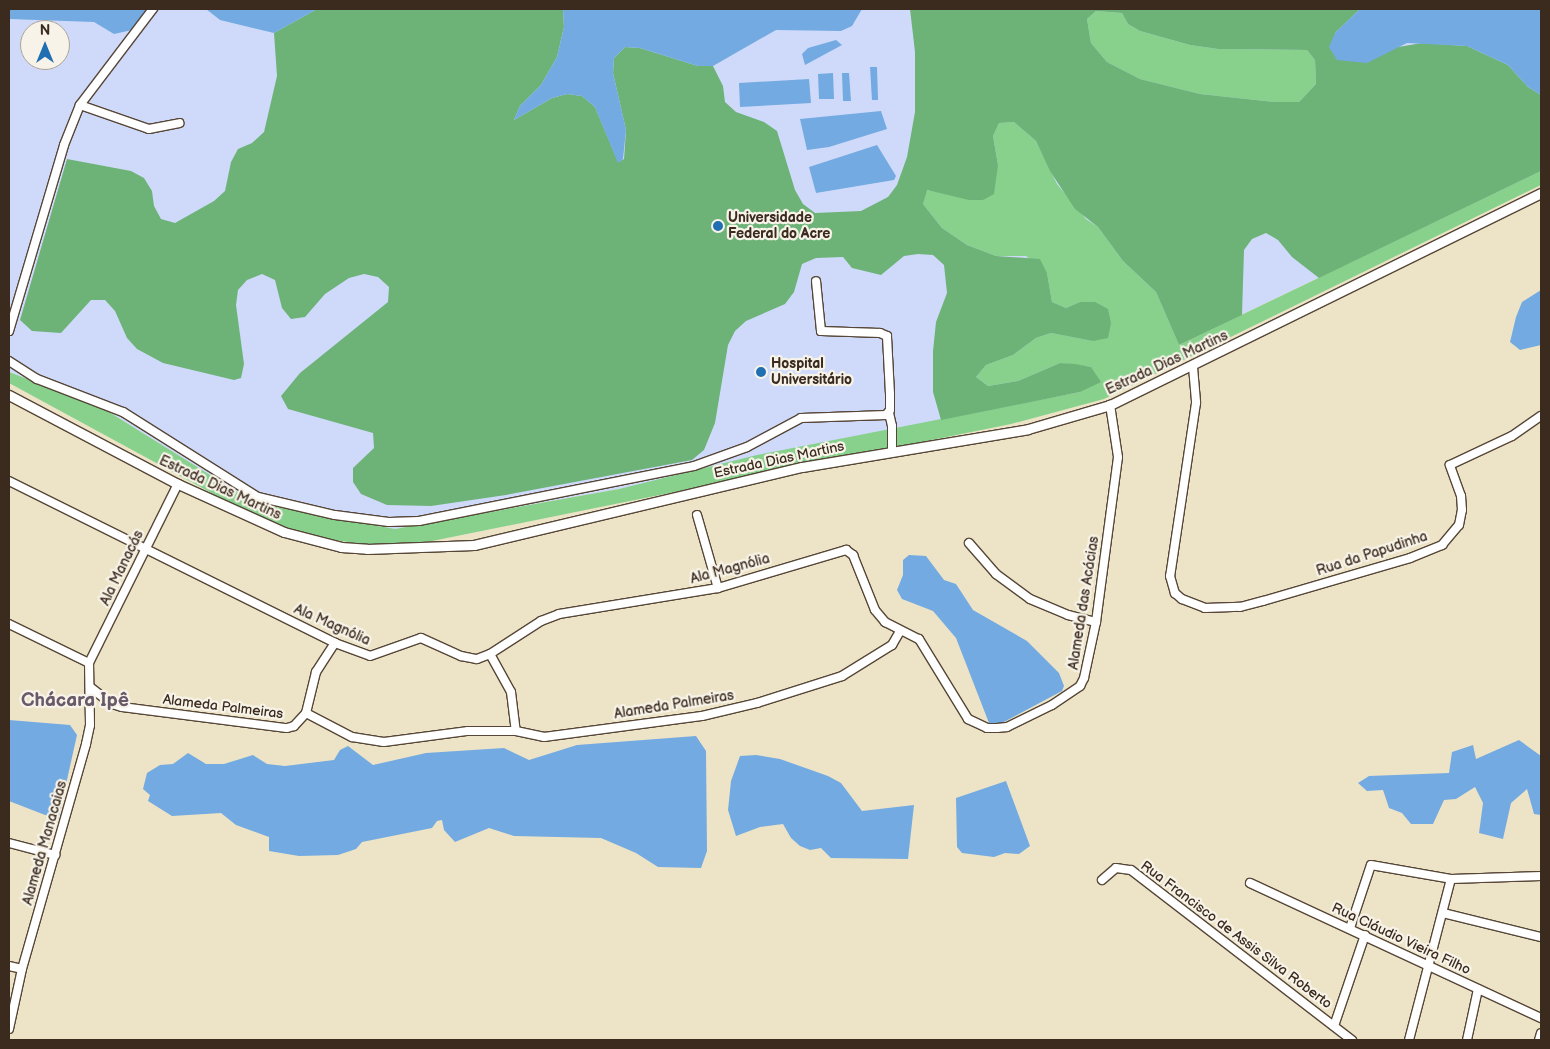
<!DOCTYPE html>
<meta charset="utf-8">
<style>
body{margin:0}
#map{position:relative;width:1550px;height:1049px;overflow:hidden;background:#ede4c7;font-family:"Balsamiq Sans",sans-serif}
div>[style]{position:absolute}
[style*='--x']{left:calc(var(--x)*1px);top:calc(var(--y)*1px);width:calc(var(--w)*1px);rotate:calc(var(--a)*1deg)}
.built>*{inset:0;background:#cfdafa}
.green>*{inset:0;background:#87d18d}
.forest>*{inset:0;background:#6db378}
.water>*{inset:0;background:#73aae1}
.roads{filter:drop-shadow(1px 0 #564637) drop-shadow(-1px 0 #564637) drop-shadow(0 1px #564637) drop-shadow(0 -1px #564637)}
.minor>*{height:8px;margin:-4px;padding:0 4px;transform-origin:4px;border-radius:4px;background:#fff}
.tertiary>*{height:9px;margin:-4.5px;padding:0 4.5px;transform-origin:4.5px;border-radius:4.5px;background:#fff}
.dots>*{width:14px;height:14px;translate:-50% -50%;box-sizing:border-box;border:2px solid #f7f3e8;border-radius:50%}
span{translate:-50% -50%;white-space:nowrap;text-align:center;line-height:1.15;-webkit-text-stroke:4.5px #f7f3e8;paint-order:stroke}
.poi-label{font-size:14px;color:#3b2a1e;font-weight:700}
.left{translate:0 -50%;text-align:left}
.street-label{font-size:14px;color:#3b2a1e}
.district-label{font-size:19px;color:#695a6a;font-weight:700}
.frame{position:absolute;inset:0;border:10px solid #3b2a1e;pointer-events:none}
.north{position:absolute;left:20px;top:20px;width:50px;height:50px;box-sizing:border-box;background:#f7f3e8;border:1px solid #aca397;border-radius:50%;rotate:0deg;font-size:14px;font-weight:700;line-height:20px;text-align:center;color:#3b2a1e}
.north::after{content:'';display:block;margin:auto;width:18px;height:22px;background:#1f6fb2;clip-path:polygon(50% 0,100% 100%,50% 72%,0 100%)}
</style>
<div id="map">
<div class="built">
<div style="clip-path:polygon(evenodd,9px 9px,1541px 9px,1541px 171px,1080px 392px,619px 489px,395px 529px,255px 503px,101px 407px,9px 372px,9px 9px,30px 30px,60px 30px,60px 60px,30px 60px,30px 30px)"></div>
</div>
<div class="green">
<div style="clip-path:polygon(1096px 11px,1122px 13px,1128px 24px,1140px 31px,1190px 45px,1218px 49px,1307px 50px,1315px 60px,1316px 84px,1299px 102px,1275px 102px,1200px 94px,1140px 79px,1107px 62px,1091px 43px,1087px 19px)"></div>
<div style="clip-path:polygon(1014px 122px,1036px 141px,1057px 184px,1086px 219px,1098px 227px,1123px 261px,1156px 292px,1179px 345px,1541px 171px,1541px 185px,1104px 399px,1011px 424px,427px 542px,370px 545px,312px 537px,252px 515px,9px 383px,9px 372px,101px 407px,255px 503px,395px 529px,619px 489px,757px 455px,1080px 392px,1091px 367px,1060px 363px,1018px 381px,988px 386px,976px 377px,986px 365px,1013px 355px,1036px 338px,1051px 333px,1094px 341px,1080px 302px,1066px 308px,1052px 302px,1047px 273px,1026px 256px,996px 256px,967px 245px,942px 228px,923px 204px,926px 190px,983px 200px,998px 165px,993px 136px,999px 123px)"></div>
</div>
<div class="forest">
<div style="clip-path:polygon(evenodd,317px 9px,563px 9px,564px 27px,557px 57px,541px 85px,520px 106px,514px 120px,552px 98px,567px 94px,582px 96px,595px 107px,618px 162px,624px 159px,626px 130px,613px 73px,614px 58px,625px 47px,640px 48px,698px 66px,713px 66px,723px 86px,725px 102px,736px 112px,764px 122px,777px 131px,795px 190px,803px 204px,815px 213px,861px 211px,888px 197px,897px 185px,907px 157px,915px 112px,915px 52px,910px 9px,1360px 9px,1335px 33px,1392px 48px,1422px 43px,1467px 46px,1508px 65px,1528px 87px,1541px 95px,1541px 171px,1319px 278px,1292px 257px,1278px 240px,1266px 233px,1252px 239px,1244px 250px,1242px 315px,1179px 345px,1156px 292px,1123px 261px,1098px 227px,1075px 209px,1050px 171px,1036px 141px,1014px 122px,999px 123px,993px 136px,998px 165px,994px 194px,983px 200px,969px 200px,927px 190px,923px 204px,942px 228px,967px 245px,996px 256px,1040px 259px,1047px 273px,1052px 302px,1066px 308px,1080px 302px,1095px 302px,1108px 309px,1111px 323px,1108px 338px,1093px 341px,1051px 333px,1036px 338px,1013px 355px,986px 365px,976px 377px,988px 386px,1018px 381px,1060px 363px,1075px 364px,1091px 367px,1101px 382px,1080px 392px,941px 420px,933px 392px,933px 351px,936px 322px,947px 293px,944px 265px,933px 255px,918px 254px,904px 256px,881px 275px,852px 268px,843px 257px,816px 258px,802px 264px,794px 292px,785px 304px,746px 321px,735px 331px,728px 345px,715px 423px,704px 450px,692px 460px,506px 495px,431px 506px,387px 505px,361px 494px,353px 482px,353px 468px,374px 448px,373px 433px,288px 409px,281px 396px,300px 373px,388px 302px,389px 287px,378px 277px,364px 274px,349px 278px,325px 294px,305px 317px,291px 319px,282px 308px,275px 280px,262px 274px,247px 280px,238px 290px,236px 305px,244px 364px,241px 378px,234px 380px,163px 363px,137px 349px,127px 338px,115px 311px,105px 300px,91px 300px,61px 333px,32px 331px,20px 320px,67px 159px,131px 171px,144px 178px,152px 191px,154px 206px,161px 219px,175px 223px,214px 201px,225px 191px,231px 162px,238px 149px,252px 143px,264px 132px,277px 76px,274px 33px,317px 9px,1096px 11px,1122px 13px,1128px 24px,1140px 31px,1190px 45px,1218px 49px,1307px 50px,1315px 60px,1316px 84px,1299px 102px,1275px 102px,1200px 94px,1140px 79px,1107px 62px,1091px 43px,1087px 19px,1096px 11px)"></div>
</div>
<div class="water">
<div style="clip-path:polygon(9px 9px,149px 9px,132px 30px,114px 34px,94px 22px,9px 19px)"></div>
<div style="clip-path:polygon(206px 9px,317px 9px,274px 33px,220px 20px)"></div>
<div style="clip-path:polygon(563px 9px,862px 9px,852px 26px,841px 31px,776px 30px,713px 66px,698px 66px,640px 48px,625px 47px,614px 58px,613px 73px,626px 130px,623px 159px,618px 163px,595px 107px,582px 96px,567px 94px,552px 98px,514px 120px,520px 106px,541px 85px,557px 57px,564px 27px)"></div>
<div style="clip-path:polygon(1360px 9px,1541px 9px,1541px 95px,1528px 87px,1508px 65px,1467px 46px,1407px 43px,1367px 63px,1337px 60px,1329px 47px,1335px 33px)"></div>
<div style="clip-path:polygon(836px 40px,842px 45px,805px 65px,802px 54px,808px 48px)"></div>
<div style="clip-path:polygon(870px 67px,877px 67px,878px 100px,872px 100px)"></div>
<div style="clip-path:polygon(833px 73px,834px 99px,819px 99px,818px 74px)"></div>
<div style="clip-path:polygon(842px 73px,849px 73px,851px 101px,843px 101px)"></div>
<div style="clip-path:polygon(809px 79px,811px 103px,740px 107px,739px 83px)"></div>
<div style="clip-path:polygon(881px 111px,887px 129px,829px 147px,807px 150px,800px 119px)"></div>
<div style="clip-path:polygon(877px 145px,896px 176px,894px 180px,816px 193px,809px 167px)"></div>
<div style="clip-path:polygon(1541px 290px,1541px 345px,1520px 350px,1510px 342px,1516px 317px,1522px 302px)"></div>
<div style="clip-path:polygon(909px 555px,926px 556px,944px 580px,956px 584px,973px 610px,1027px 641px,1059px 673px,1064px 686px,1062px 691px,1002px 723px,989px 723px,956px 638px,933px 611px,902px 599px,897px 590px,903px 575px,903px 560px)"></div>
<div style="clip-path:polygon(9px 720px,70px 725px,77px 735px,58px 820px,9px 801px)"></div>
<div style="clip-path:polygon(696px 736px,706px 751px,707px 851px,701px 868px,658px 867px,636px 853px,601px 838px,514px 836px,489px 828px,455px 842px,444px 830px,442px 820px,437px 821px,432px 828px,362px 842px,356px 849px,338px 855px,299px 856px,269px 851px,269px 837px,236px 825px,221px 813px,172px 816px,148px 801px,150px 795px,143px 789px,147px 773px,160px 765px,173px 764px,188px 753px,206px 764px,224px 764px,253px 755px,267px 764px,285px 766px,334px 760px,340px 750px,348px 746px,373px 765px,426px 753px,504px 748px,529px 760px,577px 745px)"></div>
<div style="clip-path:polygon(1519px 740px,1541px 756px,1541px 815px,1534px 814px,1527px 789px,1511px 803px,1503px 839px,1479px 833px,1483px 803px,1475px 787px,1456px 799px,1444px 800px,1433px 824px,1411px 824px,1402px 813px,1389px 808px,1383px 790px,1367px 791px,1358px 783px,1369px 776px,1449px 773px,1452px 752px,1473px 745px,1476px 759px)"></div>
<div style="clip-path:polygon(756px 755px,780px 759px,828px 776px,841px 783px,862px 811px,914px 805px,908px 859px,831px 858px,821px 848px,810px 850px,800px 846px,791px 838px,783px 824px,760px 827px,736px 836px,728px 810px,731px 781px,740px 756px)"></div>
<div style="clip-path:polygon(1006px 781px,1030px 846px,1019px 854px,1005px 853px,994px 857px,962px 853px,957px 847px,956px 798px)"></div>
</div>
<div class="roads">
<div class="minor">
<div style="--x:80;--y:105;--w:73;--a:19.2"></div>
<div style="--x:149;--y:129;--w:31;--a:-11"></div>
<div style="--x:9;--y:331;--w:194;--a:-73.5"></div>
<div style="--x:64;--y:145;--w:43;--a:-68.2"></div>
<div style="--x:80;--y:105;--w:121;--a:-52.8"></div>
<div style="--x:9;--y:361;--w:33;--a:33"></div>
<div style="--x:37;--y:379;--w:92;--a:21"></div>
<div style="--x:123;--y:412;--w:160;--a:32.2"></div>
<div style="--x:258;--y:497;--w:79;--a:13.2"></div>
<div style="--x:335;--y:515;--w:54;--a:7.4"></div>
<div style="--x:389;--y:522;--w:30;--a:-2"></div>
<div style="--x:419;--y:521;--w:280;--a:-11.3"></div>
<div style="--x:694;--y:466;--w:56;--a:-19.7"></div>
<div style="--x:747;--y:447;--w:61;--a:-28.2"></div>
<div style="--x:801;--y:418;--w:85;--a:-2"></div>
<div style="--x:886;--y:415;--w:6;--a:-51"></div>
<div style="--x:890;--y:410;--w:16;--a:-90"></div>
<div style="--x:890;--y:394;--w:58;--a:-93"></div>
<div style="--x:887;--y:336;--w:8;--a:-157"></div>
<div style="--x:880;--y:333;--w:59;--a:-178.1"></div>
<div style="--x:821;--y:331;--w:50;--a:-95.7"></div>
<div style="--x:1193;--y:367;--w:36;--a:85"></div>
<div style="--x:1196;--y:403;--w:175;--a:98.5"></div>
<div style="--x:1170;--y:576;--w:18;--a:74"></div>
<div style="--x:1175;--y:593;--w:9;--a:41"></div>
<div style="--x:1182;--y:599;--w:25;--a:21"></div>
<div style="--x:1205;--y:608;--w:35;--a:-2"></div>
<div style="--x:1240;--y:607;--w:24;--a:-15"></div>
<div style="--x:1263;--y:601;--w:153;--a:-16.3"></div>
<div style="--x:1410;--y:558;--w:35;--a:-22"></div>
<div style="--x:1442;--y:545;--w:26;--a:-50"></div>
<div style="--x:1459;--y:525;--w:15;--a:-79"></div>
<div style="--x:1462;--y:510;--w:14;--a:-94"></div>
<div style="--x:1461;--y:496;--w:33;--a:-110"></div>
<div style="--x:1450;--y:465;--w:68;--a:-25.1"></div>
<div style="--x:1512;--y:436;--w:35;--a:-35"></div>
<div style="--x:889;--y:413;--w:13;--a:77"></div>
<div style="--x:892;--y:426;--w:25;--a:90"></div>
<div style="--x:9;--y:481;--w:364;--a:26.4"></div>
<div style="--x:335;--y:643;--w:37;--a:20"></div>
<div style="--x:370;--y:656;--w:54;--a:-19.4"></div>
<div style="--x:421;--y:638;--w:44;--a:24.2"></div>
<div style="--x:461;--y:656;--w:16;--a:11"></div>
<div style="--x:477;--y:659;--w:14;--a:-21"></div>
<div style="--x:490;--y:654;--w:61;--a:-32.9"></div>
<div style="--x:541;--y:621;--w:19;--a:-21"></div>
<div style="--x:559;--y:614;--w:161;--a:-9.3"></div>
<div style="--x:718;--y:588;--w:134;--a:-16.5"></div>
<div style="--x:846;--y:550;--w:9;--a:36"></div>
<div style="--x:853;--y:555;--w:59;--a:68.2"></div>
<div style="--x:875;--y:610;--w:16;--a:50"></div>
<div style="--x:885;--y:622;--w:38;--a:27"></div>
<div style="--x:919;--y:639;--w:94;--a:58.5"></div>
<div style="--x:968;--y:719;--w:21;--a:25"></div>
<div style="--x:987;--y:728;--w:10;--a:0"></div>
<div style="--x:997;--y:728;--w:10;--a:-6"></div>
<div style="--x:1007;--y:727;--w:50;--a:-26.1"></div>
<div style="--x:1052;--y:705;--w:34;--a:-34"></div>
<div style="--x:1080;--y:686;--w:9;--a:-63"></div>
<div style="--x:1084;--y:678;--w:57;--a:-77.9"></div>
<div style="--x:1096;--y:622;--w:166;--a:-82.4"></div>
<div style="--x:1118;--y:457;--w:53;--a:-98.7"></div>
<div style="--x:697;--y:515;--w:76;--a:74"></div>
<div style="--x:969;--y:543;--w:41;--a:48.9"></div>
<div style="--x:996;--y:574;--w:42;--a:36.3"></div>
<div style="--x:1030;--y:599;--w:41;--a:22.8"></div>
<div style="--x:1068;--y:615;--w:29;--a:14"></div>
<div style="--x:9;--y:624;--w:89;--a:26"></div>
<div style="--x:490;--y:654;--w:43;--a:61.1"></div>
<div style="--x:511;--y:692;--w:39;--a:83"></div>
<div style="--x:516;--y:731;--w:29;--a:12"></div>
<div style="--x:544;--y:737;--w:159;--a:-7.6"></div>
<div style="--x:702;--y:716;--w:57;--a:-13.3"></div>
<div style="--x:757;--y:703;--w:89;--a:-17.6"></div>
<div style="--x:842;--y:676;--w:59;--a:-31.8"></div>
<div style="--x:892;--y:645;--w:16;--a:-60"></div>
<div style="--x:90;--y:687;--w:28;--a:38"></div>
<div style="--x:112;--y:704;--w:10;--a:17"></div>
<div style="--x:122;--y:707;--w:166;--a:7.3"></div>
<div style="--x:287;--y:728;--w:7;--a:-16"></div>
<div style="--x:294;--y:726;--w:18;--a:-47"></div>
<div style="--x:306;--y:713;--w:42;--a:-76.3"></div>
<div style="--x:316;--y:672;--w:35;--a:-57"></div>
<div style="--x:306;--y:713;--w:52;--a:27.6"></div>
<div style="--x:352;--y:737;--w:32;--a:9"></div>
<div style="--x:384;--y:742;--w:85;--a:-7.5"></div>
<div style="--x:468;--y:731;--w:48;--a:0"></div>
<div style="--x:9;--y:843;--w:48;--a:14.6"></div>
<div style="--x:1102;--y:880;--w:18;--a:-41"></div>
<div style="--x:1116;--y:868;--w:15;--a:8"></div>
<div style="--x:1131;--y:870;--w:279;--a:37.6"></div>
<div style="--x:1250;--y:883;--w:321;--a:24.9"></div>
<div style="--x:1443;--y:913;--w:101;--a:13.8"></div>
<div style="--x:1350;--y:928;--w:66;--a:-71.6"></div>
<div style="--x:1371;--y:865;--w:81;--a:9.9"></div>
<div style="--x:1451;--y:879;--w:90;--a:-1.9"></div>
<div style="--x:9;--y:966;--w:13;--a:13"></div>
<div style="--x:1334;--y:1026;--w:96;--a:-71.2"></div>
<div style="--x:9;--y:1029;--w:61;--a:-77.8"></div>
<div style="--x:22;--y:969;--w:234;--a:-74.1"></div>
<div style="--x:86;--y:744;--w:19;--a:-78"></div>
<div style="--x:90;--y:725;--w:62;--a:-90.9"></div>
<div style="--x:89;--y:663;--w:200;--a:-63.6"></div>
<div style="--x:1409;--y:1040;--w:166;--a:-75.4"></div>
<div style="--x:1467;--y:1040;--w:52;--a:-77.8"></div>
<div style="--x:1539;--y:1040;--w:7;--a:-74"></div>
</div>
<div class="tertiary">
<div style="--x:9;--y:395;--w:191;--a:27.8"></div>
<div style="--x:178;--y:484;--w:116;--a:24.4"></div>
<div style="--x:284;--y:532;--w:59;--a:14.7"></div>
<div style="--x:341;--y:547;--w:26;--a:4"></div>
<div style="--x:367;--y:549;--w:107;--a:-2.1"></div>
<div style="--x:474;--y:545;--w:337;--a:-13.4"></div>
<div style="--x:802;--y:467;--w:229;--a:-9.5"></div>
<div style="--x:1028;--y:429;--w:85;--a:-16.3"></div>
<div style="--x:1110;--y:405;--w:480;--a:-26.2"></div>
</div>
</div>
<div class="dots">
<div style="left:718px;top:226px;background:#1f6fb2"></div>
<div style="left:761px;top:372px;background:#1f6fb2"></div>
</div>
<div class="poi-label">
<span class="left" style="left:728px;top:226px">Universidade<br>Federal do Acre</span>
<span class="left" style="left:771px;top:372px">Hospital<br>Universitário</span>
</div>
<div class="street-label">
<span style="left:1167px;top:363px;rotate:-25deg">Estrada Dias Martins</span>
<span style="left:779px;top:460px;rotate:-12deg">Estrada Dias Martins</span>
<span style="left:220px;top:488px;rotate:25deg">Estrada Dias Martins</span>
<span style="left:1372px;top:554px;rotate:-18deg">Rua da Papudinha</span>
<span style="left:122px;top:568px;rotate:-64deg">Ala Manacás</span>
<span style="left:730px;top:569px;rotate:-15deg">Ala Magnólia</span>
<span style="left:1084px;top:603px;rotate:-81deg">Alameda das Acácias</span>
<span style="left:332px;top:625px;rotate:24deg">Ala Magnólia</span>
<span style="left:674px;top:705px;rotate:-9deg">Alameda Palmeiras</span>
<span style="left:223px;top:707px;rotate:7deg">Alameda Palmeiras</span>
<span style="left:45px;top:843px;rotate:-74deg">Alameda Manacaias</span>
<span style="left:1236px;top:935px;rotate:37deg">Rua Francisco de Assis Silva Roberto</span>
<span style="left:1401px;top:939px;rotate:25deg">Rua Cláudio Vieira Filho</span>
</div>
<div class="district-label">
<span style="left:75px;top:701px">Chácara Ipê</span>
</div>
<div class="frame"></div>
<div class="north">N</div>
</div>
